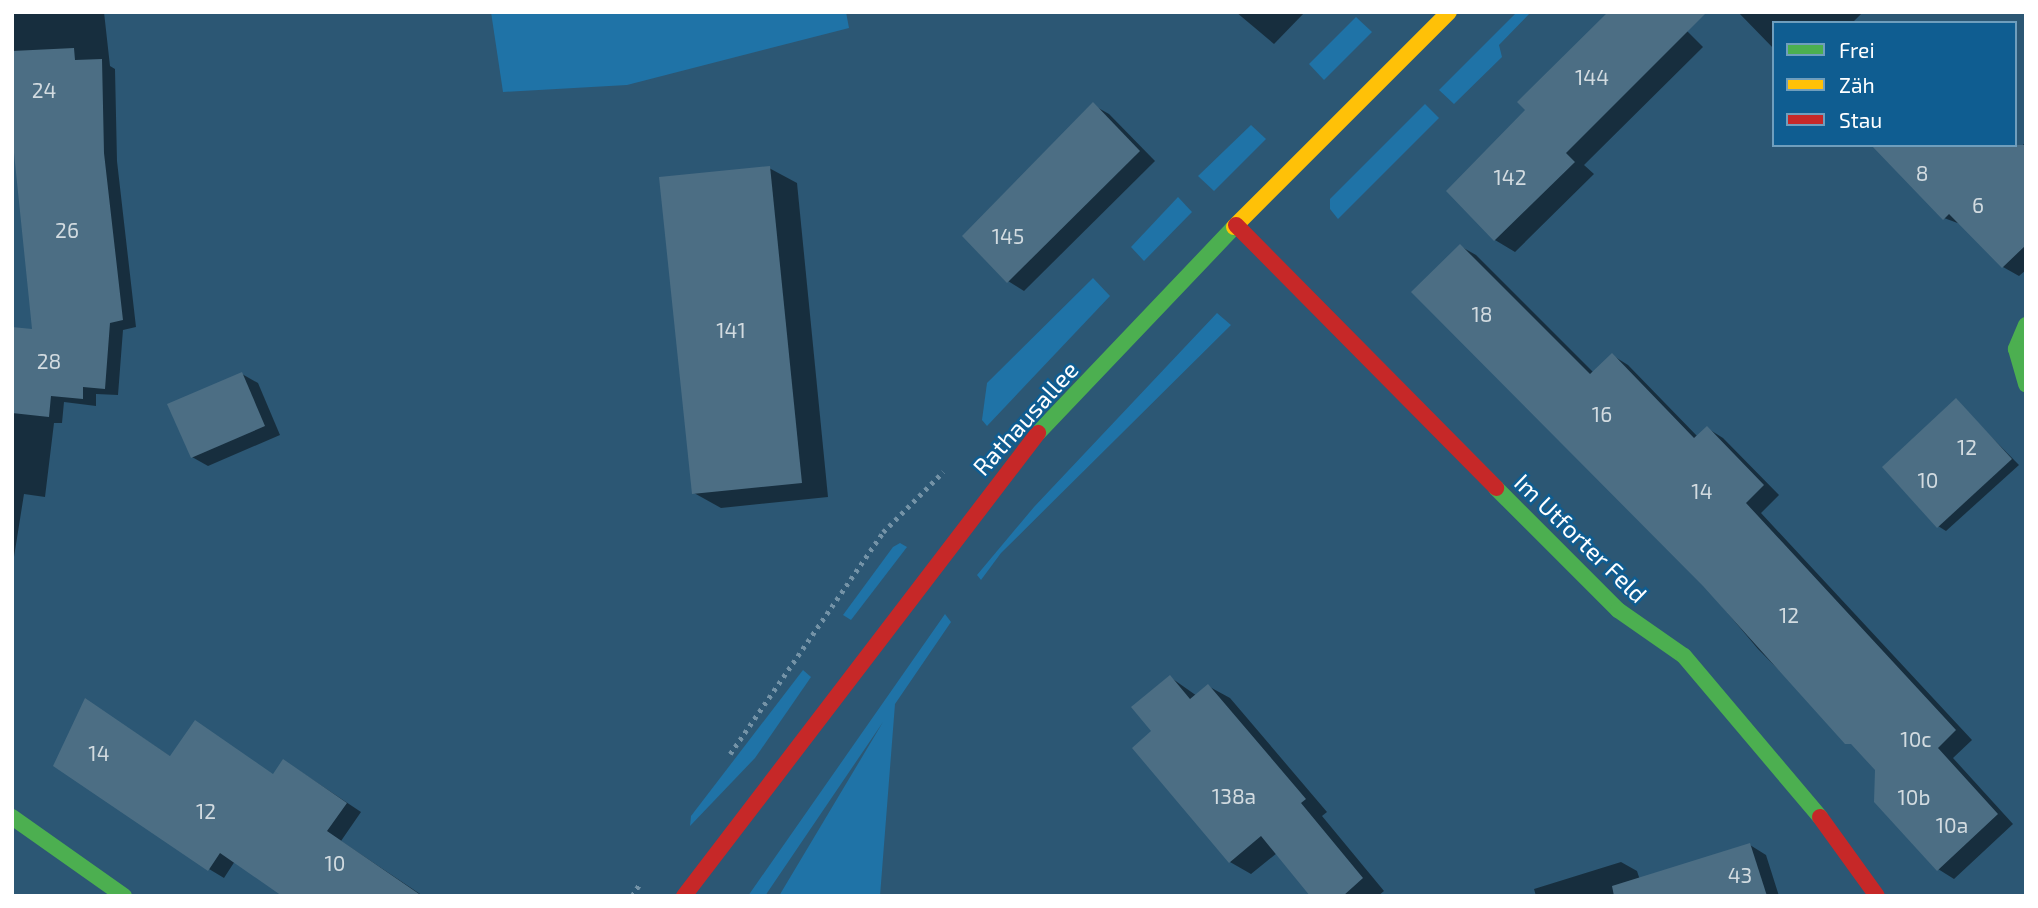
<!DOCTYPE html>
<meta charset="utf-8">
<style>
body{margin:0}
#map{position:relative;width:2038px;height:908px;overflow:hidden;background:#2c5774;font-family:"Exo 2",sans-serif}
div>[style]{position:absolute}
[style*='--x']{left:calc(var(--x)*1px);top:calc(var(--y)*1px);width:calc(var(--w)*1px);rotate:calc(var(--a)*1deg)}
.green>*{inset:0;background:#1f73a7}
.shadow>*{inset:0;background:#0007}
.building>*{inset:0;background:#4c6e84}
.path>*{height:4.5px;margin-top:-2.25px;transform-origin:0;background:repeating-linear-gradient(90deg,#7493a7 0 3.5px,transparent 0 8.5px)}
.fast>*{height:16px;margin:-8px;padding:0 8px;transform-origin:8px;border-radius:8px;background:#4caf50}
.slow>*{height:16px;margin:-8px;padding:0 8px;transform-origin:8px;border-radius:8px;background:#ffc107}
.jam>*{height:16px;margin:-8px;padding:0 8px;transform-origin:8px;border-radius:8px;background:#c62828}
span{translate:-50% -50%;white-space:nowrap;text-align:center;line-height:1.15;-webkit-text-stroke:5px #0f5d91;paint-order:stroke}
.number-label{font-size:21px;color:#d2dbe0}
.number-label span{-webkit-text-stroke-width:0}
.street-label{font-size:24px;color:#fff}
.frame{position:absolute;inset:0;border:14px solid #fff;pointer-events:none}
.legend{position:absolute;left:1772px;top:21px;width:245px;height:126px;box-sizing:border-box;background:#0f5d91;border:2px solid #6f9ebd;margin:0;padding:9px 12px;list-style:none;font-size:21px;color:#fff}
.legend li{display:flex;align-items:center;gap:14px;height:35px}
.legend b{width:35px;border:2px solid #6f9ebd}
</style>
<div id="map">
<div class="green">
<div style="clip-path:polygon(491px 12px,846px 12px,849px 28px,627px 85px,503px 92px)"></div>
<div style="clip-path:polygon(1517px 12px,1531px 12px,1499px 45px,1502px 57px,1454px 104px,1439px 90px)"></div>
<div style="clip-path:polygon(1356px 17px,1372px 32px,1324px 80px,1309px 64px)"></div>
<div style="clip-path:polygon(1425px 104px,1439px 118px,1338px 219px,1330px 209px,1330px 199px)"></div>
<div style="clip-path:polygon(1251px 125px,1266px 139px,1214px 191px,1198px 176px)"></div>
<div style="clip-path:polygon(1178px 197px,1192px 212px,1144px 261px,1131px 247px)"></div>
<div style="clip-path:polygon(1093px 278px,1110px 296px,987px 426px,982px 420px,987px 383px)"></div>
<div style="clip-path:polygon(1217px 313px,1231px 325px,1001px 553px,981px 580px,977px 575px,1034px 507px)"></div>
<div style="clip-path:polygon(900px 543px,907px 547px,851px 620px,843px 615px,893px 547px)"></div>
<div style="clip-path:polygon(945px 614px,951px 622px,895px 704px,880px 896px,779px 896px,883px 722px,765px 896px,748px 896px)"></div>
<div style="clip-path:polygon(803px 670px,811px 677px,755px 758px,690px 826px,691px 816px)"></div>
</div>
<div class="shadow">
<div style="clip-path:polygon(12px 12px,104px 12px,110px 66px,115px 69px,117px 161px,136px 327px,123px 330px,118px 395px,96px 394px,96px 406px,64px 402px,62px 423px,54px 423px,45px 497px,24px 494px,14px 557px,12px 329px,34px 331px,15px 153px)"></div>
<div style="clip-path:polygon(1236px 12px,1305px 12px,1274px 44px)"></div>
<div style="clip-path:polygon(1668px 12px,1703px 47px,1584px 165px,1594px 174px,1515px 252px,1495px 240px,1448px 191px)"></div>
<div style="clip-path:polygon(1738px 12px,1863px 12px,1852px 23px,1774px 23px,1774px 49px)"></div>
<div style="clip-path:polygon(1093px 105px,1109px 114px,1155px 161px,1024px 291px,1008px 281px)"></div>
<div style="clip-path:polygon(2026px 142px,2026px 270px,2019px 276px,2003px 267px,1963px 225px,1944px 218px)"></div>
<div style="clip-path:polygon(769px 168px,797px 183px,828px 497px,721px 508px,694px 493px)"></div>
<div style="clip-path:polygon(1460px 246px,1476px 255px,1594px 373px,1612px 355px,1628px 365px,1698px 437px,1707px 428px,1723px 438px,1779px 495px,1761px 513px,1972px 740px,1953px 758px,2013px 824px,1954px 879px,1938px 869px,1877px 769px,1758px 649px,1704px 585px)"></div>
<div style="clip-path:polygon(242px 374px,258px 383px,280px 435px,208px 466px,192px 457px)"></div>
<div style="clip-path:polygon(1956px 401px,2019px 465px,1946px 531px,1938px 526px)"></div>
<div style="clip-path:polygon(1170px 677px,1197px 696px,1208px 686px,1230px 698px,1327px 812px,1322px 816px,1384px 891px,1378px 896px,1312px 896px,1277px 853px,1251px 874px,1230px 862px,1153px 732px)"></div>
<div style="clip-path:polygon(86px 700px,171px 757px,274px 775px,298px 770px,361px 812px,341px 841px,423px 896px,285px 896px,235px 861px,224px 878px,209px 869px)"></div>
<div style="clip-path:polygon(1750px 845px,1766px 855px,1779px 896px,1536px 896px,1534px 889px,1621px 862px,1637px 871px,1640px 880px)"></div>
</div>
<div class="building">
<div style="clip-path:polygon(1608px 12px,1707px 12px,1566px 153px,1575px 162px,1494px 241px,1446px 191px,1525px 110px,1517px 102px)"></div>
<div style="clip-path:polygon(74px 48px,75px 60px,102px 59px,104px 153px,123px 320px,110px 323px,105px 389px,83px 387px,83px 399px,51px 396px,49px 417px,12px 413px,12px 327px,32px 329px,14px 153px,12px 51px)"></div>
<div style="clip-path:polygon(1093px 102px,1140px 151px,1007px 283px,962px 236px)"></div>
<div style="clip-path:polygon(1871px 145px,2026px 145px,2026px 245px,2002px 268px,1949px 214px,1943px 220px)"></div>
<div style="clip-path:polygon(770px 166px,802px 483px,692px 494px,659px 177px)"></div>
<div style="clip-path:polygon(1460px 244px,1590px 374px,1612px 353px,1694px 438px,1707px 426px,1764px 485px,1746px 503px,1956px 730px,1938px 748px,1998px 814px,1937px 871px,1874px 802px,1875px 770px,1851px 744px,1845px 744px,1703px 586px,1411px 292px)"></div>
<div style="clip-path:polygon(242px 372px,265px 426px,191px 458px,167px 404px)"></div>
<div style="clip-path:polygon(1956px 398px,2012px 459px,1937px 528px,1882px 467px)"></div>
<div style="clip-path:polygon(1170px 675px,1190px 699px,1208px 684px,1306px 799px,1301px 803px,1363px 878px,1343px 896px,1310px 896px,1261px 836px,1229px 863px,1132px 748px,1151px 731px,1131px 707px)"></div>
<div style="clip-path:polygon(85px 698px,170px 756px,195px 720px,273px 774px,283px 759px,347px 803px,327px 831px,422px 896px,282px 896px,220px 853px,208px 871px,53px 766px)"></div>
<div style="clip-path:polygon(1750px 843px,1767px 896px,1614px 896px,1612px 886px)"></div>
</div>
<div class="path">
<div style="--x:730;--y:754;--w:270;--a:-55.4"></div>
<div style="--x:883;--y:532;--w:85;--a:-45"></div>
<div style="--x:632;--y:896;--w:13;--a:-58"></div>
</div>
<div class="fast">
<div style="--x:2026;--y:325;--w:26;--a:113"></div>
<div style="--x:2016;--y:349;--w:37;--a:74"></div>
<div style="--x:1038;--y:433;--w:284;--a:-46.4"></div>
<div style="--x:1496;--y:488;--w:173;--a:45"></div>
<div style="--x:1618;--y:610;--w:80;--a:34.9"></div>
<div style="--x:1684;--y:656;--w:211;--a:49.8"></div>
<div style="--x:12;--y:817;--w:137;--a:35.2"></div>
</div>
<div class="slow">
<div style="--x:1234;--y:227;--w:304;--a:-45"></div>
</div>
<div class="jam">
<div style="--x:1236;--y:225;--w:370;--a:45.3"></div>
<div style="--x:1820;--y:817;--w:97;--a:54.2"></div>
<div style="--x:684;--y:896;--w:583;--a:-52.6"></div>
</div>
<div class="number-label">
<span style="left:1592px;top:77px">144</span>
<span style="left:44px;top:90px">24</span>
<span style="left:1922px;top:173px">8</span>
<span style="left:1510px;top:177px">142</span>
<span style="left:1978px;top:205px">6</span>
<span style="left:67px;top:230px">26</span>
<span style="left:1008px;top:236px">145</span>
<span style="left:1482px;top:314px">18</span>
<span style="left:731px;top:330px">141</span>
<span style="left:49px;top:361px">28</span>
<span style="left:1602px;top:414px">16</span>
<span style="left:1967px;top:447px">12</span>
<span style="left:1928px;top:480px">10</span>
<span style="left:1702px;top:491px">14</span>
<span style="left:1789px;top:615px">12</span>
<span style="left:1916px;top:739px">10c</span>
<span style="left:99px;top:753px">14</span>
<span style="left:1234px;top:796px">138a</span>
<span style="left:1914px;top:797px">10b</span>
<span style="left:206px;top:811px">12</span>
<span style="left:1952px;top:825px">10a</span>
<span style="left:335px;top:863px">10</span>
<span style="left:1740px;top:875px">43</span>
</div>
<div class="street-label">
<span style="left:1025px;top:418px;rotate:-48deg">Rathausallee</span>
<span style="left:1581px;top:538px;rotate:44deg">Im Utforter Feld</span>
</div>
<div class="frame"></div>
<ul class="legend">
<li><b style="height:9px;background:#4caf50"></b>Frei</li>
<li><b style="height:9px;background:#ffc107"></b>Zäh</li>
<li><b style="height:9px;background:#c62828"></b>Stau</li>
</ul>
</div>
